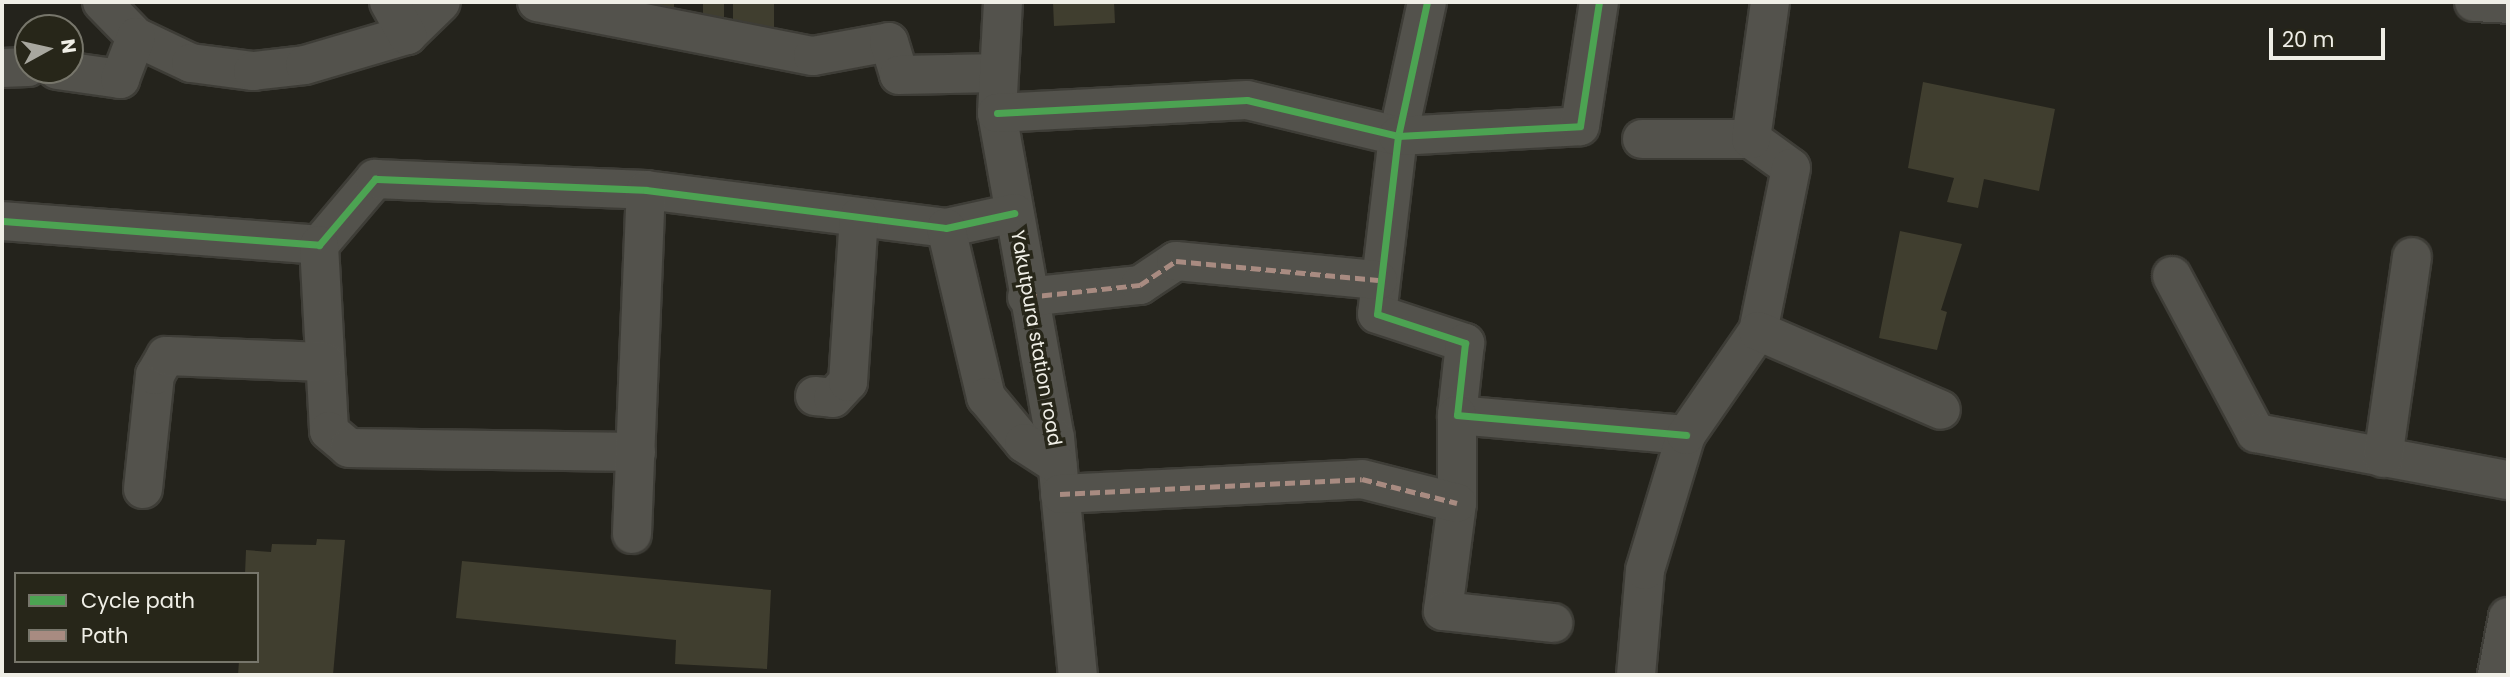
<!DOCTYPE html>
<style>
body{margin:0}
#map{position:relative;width:2510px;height:677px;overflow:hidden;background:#24231c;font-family:Poppins,sans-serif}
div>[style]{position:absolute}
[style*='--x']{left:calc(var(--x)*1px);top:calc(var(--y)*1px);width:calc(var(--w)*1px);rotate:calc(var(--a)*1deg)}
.building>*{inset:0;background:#403e2f}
.roads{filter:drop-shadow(2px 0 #3e3d37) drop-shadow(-2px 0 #3e3d37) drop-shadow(0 2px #3e3d37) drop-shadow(0 -2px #3e3d37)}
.minor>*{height:38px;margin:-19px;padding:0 19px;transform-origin:19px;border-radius:19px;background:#53524c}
.quiet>*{height:5px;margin-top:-2.5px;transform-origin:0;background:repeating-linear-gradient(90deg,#a88b81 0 10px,transparent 0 15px)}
.cycleway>*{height:7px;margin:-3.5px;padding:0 3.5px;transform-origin:3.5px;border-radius:3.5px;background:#4ca352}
span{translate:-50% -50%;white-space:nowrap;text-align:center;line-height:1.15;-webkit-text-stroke:7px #272619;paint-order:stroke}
.street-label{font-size:19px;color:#efeee6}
.frame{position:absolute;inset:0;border:4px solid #efeee6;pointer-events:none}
.legend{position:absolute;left:14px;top:572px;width:245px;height:91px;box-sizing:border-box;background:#272619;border:2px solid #77766b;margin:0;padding:9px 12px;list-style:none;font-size:21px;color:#efeee6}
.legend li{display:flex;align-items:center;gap:14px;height:35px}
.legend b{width:35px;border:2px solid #77766b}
.north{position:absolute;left:14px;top:14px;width:70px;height:70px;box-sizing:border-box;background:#272619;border:2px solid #77766b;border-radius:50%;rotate:82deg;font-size:19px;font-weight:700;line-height:28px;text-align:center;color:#efeee6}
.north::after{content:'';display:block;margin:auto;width:24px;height:32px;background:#a8a79f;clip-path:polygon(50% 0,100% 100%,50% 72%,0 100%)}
.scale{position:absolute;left:2269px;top:28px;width:116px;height:32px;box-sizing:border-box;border:4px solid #efeee6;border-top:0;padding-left:9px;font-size:21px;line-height:24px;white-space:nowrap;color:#efeee6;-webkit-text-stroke:5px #272619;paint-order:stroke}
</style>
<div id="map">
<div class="building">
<div style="clip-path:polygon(633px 2px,674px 2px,674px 18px)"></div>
<div style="clip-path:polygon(703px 2px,724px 2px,724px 29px,703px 29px)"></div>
<div style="clip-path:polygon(733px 2px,774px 2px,774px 36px,733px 36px)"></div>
<div style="clip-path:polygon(1053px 2px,1114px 2px,1115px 23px,1054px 26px)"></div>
<div style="clip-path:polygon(1923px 82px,2055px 109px,2039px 191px,1984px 179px,1978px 208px,1947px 202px,1954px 178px,1908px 168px)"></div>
<div style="clip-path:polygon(1900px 231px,1962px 244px,1941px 310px,1947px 312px,1937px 350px,1879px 338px)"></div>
<div style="clip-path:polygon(317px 539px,345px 540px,333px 675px,238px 675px,239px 661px,257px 661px,257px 574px,245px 574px,246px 550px,271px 552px,272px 544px,316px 545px)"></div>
<div style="clip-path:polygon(462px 561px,771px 590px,767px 669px,675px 664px,676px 640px,456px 618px)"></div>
</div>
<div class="roads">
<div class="minor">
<div style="--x:102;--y:2;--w:49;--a:45.8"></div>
<div style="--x:136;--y:37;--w:61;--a:25.3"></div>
<div style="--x:191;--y:63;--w:63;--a:7.4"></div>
<div style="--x:253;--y:71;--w:52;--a:-6.6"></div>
<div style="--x:305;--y:65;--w:106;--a:-16.4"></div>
<div style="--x:407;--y:35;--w:47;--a:-44.1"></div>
<div style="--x:389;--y:2;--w:38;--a:61"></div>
<div style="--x:537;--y:2;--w:281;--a:11.1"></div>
<div style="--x:813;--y:56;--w:77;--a:-10.4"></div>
<div style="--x:889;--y:42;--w:34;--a:73"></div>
<div style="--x:899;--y:75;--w:100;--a:-1.1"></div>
<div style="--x:1003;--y:2;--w:111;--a:93.1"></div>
<div style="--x:997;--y:113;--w:330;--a:79.9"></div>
<div style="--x:1055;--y:438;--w:238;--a:84.5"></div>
<div style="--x:1427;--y:2;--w:137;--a:102.2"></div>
<div style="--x:1398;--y:136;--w:179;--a:96.7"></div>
<div style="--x:1377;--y:314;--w:93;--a:18.2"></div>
<div style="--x:1465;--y:343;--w:72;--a:96.3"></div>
<div style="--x:1457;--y:415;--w:230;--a:5"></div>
<div style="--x:2474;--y:2;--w:34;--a:3"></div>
<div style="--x:2;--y:68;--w:26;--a:-2"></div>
<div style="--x:57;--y:70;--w:64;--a:8.1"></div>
<div style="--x:120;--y:79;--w:45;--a:-69.1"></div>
<div style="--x:997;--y:113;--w:250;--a:-3"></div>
<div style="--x:1247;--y:100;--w:155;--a:13.4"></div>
<div style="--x:1398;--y:136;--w:182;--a:-3.1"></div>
<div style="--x:1580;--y:126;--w:125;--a:-81.3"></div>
<div style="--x:1642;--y:139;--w:109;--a:0"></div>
<div style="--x:1751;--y:139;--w:49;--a:35.9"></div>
<div style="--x:1791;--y:168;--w:166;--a:101.4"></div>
<div style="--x:1751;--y:139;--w:138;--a:-82.1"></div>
<div style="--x:2;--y:221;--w:318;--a:4.3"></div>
<div style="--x:319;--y:245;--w:87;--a:-49.7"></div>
<div style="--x:375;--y:179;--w:271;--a:2.3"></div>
<div style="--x:646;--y:190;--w:302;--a:7.2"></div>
<div style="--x:946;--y:228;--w:70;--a:-12.4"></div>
<div style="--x:946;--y:228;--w:174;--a:76.7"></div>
<div style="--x:986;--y:397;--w:60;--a:50.4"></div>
<div style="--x:1024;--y:443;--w:40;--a:32.9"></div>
<div style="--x:319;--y:245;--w:186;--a:86.9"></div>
<div style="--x:329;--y:431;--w:26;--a:40"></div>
<div style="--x:349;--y:448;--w:287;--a:0.8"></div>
<div style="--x:2172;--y:276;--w:178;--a:61.9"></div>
<div style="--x:2256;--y:433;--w:256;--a:10.6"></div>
<div style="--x:1027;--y:297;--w:114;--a:-6.1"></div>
<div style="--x:1140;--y:285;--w:43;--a:-33.7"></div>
<div style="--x:1176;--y:261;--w:203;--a:5.4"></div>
<div style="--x:815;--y:396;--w:18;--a:6"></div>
<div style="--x:833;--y:398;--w:22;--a:-47"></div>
<div style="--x:848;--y:382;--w:165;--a:-86.2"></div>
<div style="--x:1457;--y:415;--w:88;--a:90"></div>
<div style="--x:1457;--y:503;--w:109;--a:97.4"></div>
<div style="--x:1443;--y:611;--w:111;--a:6.2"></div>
<div style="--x:2383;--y:458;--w:203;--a:-81.8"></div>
<div style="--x:143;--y:489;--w:115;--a:-84"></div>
<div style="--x:155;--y:375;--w:22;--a:-60"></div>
<div style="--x:166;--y:356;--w:159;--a:2.2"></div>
<div style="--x:1060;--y:494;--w:302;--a:-2.8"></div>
<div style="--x:1362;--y:479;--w:98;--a:14.2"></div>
<div style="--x:632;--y:534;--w:344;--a:-87.7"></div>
<div style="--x:1636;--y:675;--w:105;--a:-85.1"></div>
<div style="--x:1645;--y:570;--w:141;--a:-73.1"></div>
<div style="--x:1686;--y:435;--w:126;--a:-55.3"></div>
<div style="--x:1758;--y:331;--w:199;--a:23.3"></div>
<div style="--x:2497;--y:675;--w:59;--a:-79.3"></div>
</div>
</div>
<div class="quiet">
<div style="--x:1027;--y:297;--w:114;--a:-6.1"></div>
<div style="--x:1140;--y:285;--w:43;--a:-33.7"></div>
<div style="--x:1176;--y:261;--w:203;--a:5.4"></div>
<div style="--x:1060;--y:494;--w:302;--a:-2.8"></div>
<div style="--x:1362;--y:479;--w:98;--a:14.2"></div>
</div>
<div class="cycleway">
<div style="--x:1427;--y:2;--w:137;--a:102.2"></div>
<div style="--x:1398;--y:136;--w:179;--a:96.7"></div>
<div style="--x:1377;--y:314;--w:93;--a:18.2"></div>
<div style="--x:1465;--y:343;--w:72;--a:96.3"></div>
<div style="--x:1457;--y:415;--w:230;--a:5"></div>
<div style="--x:997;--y:113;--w:250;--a:-3"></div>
<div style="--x:1247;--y:100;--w:155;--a:13.4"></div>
<div style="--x:1398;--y:136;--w:182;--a:-3.1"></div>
<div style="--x:1580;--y:126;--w:125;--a:-81.3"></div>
<div style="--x:2;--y:221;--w:318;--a:4.3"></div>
<div style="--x:319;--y:245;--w:87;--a:-49.7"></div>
<div style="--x:375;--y:179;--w:271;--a:2.3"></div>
<div style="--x:646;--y:190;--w:302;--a:7.2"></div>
<div style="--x:946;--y:228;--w:70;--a:-12.4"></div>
</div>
<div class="street-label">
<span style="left:1036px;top:338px;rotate:80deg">Yakutpura station road</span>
</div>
<div class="frame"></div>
<ul class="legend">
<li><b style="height:9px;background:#4ca352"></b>Cycle path</li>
<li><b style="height:9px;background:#a88b81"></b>Path</li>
</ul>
<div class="north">N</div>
<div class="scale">20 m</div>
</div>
